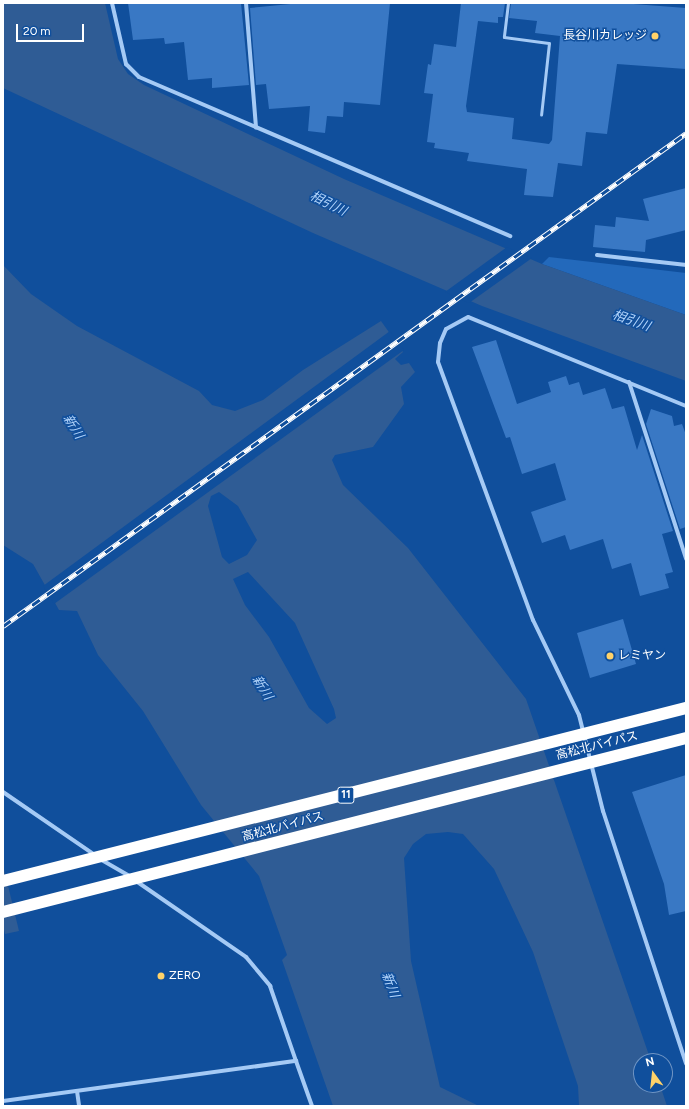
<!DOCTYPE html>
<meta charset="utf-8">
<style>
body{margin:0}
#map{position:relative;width:689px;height:1109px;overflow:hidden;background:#104f9c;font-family:Figtree,"Noto Sans JP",sans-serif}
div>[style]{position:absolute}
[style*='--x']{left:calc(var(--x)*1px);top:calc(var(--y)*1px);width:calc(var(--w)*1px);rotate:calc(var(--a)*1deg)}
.green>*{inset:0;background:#2369bb}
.water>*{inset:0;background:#2f5c95}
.pier>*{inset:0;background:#104f9c}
.building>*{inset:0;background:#3978c4}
.lane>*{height:3px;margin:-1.5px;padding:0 1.5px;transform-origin:1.5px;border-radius:1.5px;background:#a5caf5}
.street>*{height:4px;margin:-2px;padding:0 2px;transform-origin:2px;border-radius:2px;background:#a5caf5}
.highway>*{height:12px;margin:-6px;padding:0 6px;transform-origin:6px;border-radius:6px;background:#fff}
.rail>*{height:4.5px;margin-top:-2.25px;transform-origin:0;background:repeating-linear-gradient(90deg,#104f9c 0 9px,#fff 0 18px);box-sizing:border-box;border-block:1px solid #fff}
.dots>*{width:11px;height:11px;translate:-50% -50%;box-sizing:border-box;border:2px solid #104f9c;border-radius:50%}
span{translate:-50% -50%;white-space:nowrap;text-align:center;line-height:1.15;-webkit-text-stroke:3px #104f9c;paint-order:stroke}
.shield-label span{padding:1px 3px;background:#104f9c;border:1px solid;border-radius:3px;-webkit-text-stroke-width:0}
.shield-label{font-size:11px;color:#fff;font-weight:700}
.poi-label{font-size:12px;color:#fff}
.right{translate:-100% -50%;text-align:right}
.left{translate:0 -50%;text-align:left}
.street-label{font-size:12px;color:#fff}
.water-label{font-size:13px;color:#b2d4fb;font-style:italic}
.frame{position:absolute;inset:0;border:4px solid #fff;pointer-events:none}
.north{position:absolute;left:633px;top:1053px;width:40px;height:40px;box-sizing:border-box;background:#104f9c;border:1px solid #7095c4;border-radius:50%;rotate:345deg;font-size:11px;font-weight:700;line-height:16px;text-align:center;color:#fff}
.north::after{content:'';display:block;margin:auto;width:14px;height:18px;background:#ffd269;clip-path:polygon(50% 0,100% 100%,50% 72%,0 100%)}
.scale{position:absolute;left:16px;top:24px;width:68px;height:18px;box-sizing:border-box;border:2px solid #fff;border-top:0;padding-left:5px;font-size:12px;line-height:14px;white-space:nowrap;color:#fff;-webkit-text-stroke:3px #104f9c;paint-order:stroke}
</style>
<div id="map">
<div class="green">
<div style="clip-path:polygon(549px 257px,686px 273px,686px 315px,542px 264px)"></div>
</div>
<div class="water">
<div style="clip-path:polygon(3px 3px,105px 3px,118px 59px,128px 74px,144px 85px,344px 179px,542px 264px,686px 315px,686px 381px,482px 306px,313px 233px,3px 88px)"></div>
<div style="clip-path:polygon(evenodd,3px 265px,31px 294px,77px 326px,199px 391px,212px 405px,235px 411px,263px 400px,303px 370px,381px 321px,403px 352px,395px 359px,401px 365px,409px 363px,415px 372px,401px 387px,404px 404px,373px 447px,335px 455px,332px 460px,343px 485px,408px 548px,526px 699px,651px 1061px,641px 1061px,641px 1085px,660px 1085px,667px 1106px,579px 1106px,578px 1086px,533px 952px,494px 869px,463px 834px,448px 832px,426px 834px,413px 844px,404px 858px,411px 961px,440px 1087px,479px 1106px,333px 1106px,282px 960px,287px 955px,259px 876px,201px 805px,143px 711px,98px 655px,77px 611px,59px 610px,33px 564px,3px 545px,3px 265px,219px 492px,238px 506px,257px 540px,247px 555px,229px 564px,222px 557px,208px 506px,211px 496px,219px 492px,3px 265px,248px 572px,295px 623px,334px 709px,336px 718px,327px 724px,309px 708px,269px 637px,245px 605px,233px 579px,248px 572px)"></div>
<div style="clip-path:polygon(3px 865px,19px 931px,5px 934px,3px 926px)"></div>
</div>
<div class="pier">
<div style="clip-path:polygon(507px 247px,532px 258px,469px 303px,445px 292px)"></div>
<div style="clip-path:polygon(390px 331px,404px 350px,54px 604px,43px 586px)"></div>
</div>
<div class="building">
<div style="clip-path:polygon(128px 3px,241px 3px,249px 85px,212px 88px,212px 78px,188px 80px,184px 42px,165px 44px,164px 38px,133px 40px)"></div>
<div style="clip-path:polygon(301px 3px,390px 3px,380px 105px,344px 102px,343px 117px,327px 116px,325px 133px,308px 131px,310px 106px,269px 109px,266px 84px,256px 85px,250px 8px)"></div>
<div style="clip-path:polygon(461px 3px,505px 3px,503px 17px,498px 17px,498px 23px,478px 21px,466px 106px,467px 112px,514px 118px,512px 139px,549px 144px,552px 140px,560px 36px,535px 33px,537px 21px,509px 18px,511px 3px,620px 3px,686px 8px,686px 69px,617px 64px,607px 134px,586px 132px,582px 166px,558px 163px,553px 197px,524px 195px,527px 169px,467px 161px,469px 153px,434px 148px,435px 143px,427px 142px,433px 94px,424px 93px,428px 64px,431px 65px,434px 44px,456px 47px)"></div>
<div style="clip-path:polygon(686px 188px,686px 230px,646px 240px,645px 252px,593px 247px,595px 225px,615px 227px,616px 217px,649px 221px,643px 199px)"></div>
<div style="clip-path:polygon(496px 340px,517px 404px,551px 392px,548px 382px,566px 376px,569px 385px,579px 382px,583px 395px,605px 388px,612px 409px,624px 406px,637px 450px,642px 435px,673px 531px,662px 534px,673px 572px,665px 574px,669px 588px,640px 596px,631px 563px,612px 569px,603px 539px,570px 550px,565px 535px,542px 543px,531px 512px,566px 500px,555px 463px,522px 474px,510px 437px,506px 438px,472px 347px)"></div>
<div style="clip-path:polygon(651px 409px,672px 416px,674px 426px,682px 424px,686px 435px,686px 527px,680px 529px,646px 424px)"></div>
<div style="clip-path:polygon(623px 619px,636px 664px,590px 678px,577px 633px)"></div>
<div style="clip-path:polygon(686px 775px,686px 911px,669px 915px,664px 884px,632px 792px)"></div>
</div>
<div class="lane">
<div style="--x:508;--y:3;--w:34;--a:97"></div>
<div style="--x:504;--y:37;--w:45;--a:7.6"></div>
<div style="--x:549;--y:43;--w:72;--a:96.3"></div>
</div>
<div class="street">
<div style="--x:112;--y:3;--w:63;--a:77.1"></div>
<div style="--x:126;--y:64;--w:18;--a:45"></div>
<div style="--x:139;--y:77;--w:404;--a:23.2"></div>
<div style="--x:246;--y:3;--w:125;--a:85.4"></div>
<div style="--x:597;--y:255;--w:90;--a:6.4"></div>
<div style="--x:629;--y:382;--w:186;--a:72.1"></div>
<div style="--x:686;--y:406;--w:235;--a:-157.8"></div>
<div style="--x:468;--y:317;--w:25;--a:151"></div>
<div style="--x:446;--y:329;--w:15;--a:113"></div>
<div style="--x:440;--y:343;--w:19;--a:96"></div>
<div style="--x:438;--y:362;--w:275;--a:69.8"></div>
<div style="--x:533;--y:620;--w:106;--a:64.2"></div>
<div style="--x:579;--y:715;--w:99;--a:76"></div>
<div style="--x:603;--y:811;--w:266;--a:71.8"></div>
<div style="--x:3;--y:792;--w:112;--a:34.4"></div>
<div style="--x:100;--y:859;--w:36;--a:30"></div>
<div style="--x:136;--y:881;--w:134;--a:34.6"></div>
<div style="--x:246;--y:957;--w:38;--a:50"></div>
<div style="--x:270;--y:986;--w:79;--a:70.9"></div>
<div style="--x:77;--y:1091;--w:15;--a:82"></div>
<div style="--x:3;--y:1101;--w:296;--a:-7.8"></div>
<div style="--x:296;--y:1061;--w:48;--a:70.4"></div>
</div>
<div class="highway">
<div style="--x:3;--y:881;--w:705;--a:-14.21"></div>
<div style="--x:3;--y:912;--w:705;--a:-14.29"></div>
</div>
<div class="rail">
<div style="--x:3;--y:626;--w:842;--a:-35.82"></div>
</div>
<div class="dots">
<div style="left:655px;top:36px;background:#ffd269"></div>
<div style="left:610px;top:656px;background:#ffd269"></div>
<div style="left:161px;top:976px;background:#ffd269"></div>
</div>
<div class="shield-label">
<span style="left:346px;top:795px">11</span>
</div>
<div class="poi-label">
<span class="right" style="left:647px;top:36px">長谷川カレッジ</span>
<span class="left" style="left:618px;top:656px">レミヤン</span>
<span class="left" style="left:169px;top:976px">ZERO</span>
</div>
<div class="street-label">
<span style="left:597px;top:746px;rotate:-14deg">高松北バイパス</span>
<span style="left:283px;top:827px;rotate:-15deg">高松北バイパス</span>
</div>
<div class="water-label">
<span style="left:328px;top:204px;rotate:26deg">相引川</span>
<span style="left:631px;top:321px;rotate:20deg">相引川</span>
<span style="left:73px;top:427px;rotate:58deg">新川</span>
<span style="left:262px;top:688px;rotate:58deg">新川</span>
<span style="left:390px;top:985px;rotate:69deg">新川</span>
</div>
<div class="frame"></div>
<div class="north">N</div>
<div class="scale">20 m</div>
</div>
